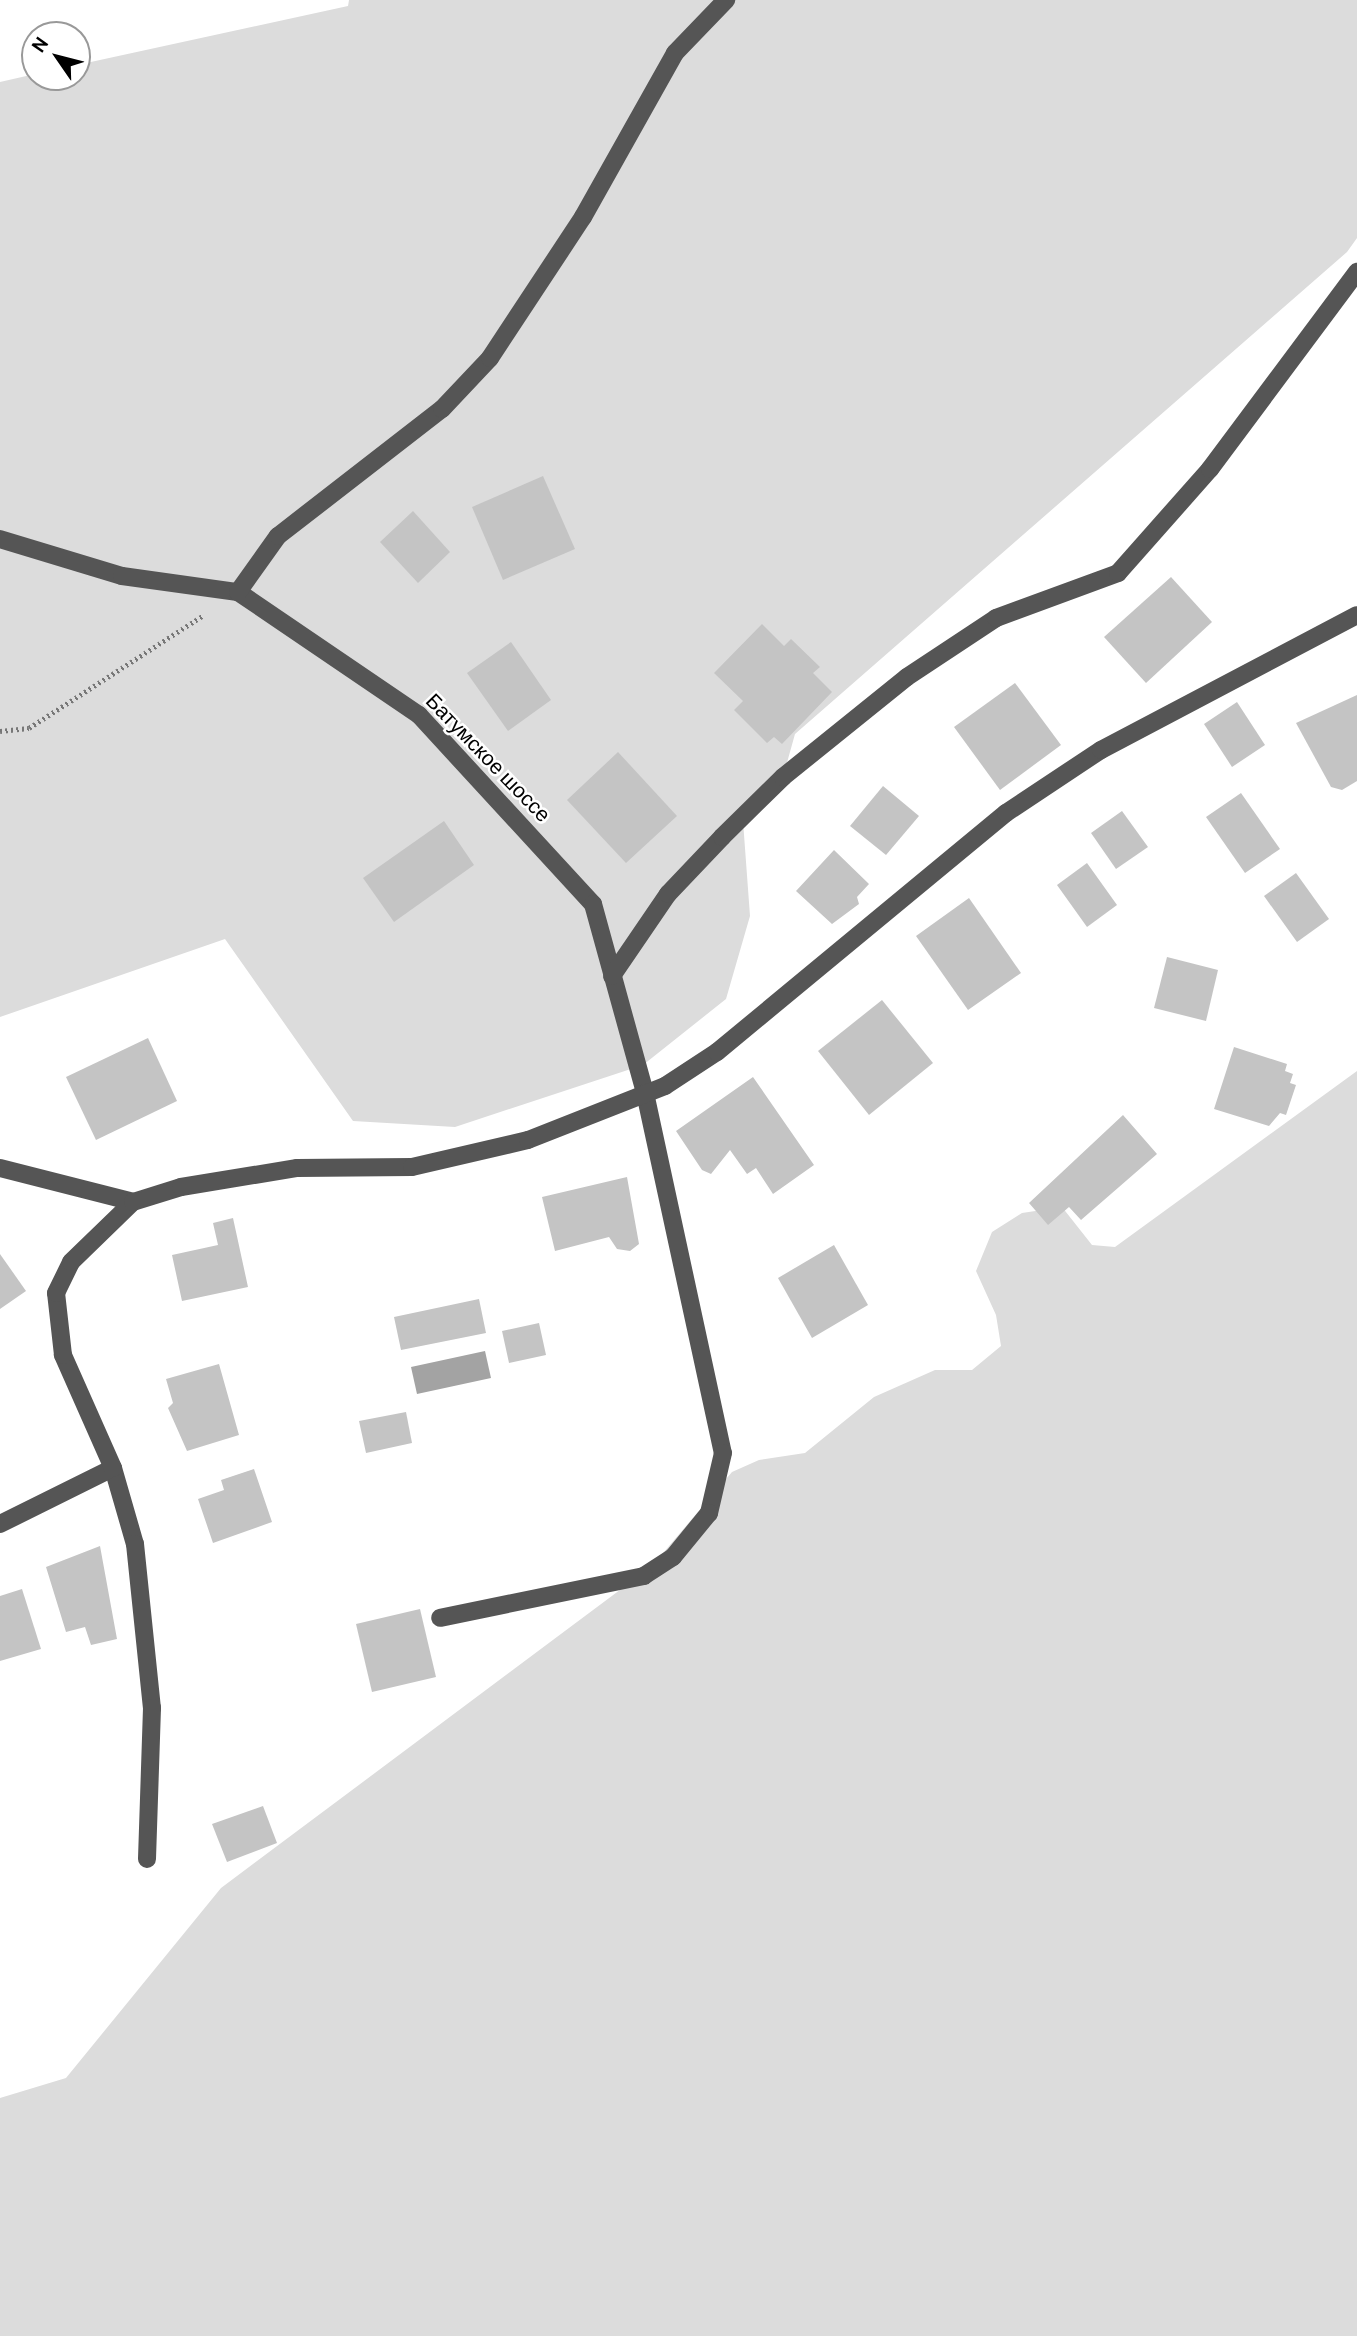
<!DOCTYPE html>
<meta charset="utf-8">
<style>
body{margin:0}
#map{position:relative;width:1357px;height:2336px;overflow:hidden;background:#fff;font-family:Cabin,sans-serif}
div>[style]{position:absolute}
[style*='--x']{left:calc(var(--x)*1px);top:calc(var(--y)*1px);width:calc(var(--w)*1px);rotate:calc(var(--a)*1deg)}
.green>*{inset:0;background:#dcdcdc}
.water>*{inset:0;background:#a3a3a3}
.building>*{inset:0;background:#c4c4c4}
.path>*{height:4.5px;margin-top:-2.25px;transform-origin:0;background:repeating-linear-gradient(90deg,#777 0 2px,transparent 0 5.5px)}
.minor>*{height:18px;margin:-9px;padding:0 9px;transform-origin:9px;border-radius:9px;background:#555}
span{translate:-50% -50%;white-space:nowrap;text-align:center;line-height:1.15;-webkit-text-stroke:5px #fff;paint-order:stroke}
.street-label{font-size:21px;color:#000}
.north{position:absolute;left:21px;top:21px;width:70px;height:70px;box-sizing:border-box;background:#fff;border:2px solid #999;border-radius:50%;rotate:305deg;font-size:19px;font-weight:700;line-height:28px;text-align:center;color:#000}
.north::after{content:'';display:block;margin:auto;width:24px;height:32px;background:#000;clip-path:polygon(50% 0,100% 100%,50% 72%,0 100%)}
</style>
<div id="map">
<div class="green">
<div style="clip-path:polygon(349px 0,1357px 0,1357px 238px,1347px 252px,795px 734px,783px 777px,743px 821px,750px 916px,726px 999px,643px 1065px,455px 1127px,353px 1121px,225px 939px,0 1017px,0 82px,35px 74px,77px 77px,77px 65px,348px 6px)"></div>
<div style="clip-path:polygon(1357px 1071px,1357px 2336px,0 2336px,0 2098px,66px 2078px,221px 1888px,652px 1566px,732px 1472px,759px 1460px,805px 1453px,874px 1397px,935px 1370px,972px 1370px,1001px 1346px,996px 1315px,976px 1271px,992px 1232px,1022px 1213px,1062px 1207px,1092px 1245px,1115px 1247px)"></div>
</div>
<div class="water">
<div style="clip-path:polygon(485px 1351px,491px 1378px,417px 1394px,411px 1367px)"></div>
</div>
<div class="building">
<div style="clip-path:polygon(543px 476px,575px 549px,503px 580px,472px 507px)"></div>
<div style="clip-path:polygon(413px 511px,450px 552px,418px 583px,380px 542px)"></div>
<div style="clip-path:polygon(1171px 577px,1212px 622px,1146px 683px,1104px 637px)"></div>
<div style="clip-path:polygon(762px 624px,784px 646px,791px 639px,820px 667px,813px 673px,832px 692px,782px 744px,774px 737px,767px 743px,734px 710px,743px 701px,714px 673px)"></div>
<div style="clip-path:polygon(511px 642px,551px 700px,508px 731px,467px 673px)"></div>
<div style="clip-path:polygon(1015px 683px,1061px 745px,1000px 790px,954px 727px)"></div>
<div style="clip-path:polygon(1357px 695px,1357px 781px,1342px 790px,1331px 787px,1296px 723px)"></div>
<div style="clip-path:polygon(1237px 702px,1265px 745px,1232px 767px,1204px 724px)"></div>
<div style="clip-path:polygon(618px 752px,677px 816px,626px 863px,567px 800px)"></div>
<div style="clip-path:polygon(883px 786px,919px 816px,886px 855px,850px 826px)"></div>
<div style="clip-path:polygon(1241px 793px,1280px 849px,1245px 873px,1206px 817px)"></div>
<div style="clip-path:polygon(1122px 811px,1148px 847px,1116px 869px,1091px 833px)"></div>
<div style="clip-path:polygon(444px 821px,474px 865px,394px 922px,363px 878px)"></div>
<div style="clip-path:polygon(834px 850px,869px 884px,857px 897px,859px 904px,832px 924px,796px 891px)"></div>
<div style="clip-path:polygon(1087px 863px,1117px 905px,1087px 927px,1057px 885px)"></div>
<div style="clip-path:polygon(1296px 873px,1329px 919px,1297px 942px,1264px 896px)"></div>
<div style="clip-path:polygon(969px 898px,1021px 973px,968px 1010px,916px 936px)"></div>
<div style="clip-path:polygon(1167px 957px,1218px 970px,1206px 1021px,1154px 1008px)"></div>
<div style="clip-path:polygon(882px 1000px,933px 1063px,869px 1115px,818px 1051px)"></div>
<div style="clip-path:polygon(148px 1038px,177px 1101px,96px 1140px,66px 1077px)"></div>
<div style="clip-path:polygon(1234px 1047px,1287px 1064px,1285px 1071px,1293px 1074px,1290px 1083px,1296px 1085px,1286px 1115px,1280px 1113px,1269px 1126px,1214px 1109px)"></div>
<div style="clip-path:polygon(753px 1077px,814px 1165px,773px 1194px,756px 1168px,747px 1174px,730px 1150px,711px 1174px,702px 1170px,676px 1131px)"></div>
<div style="clip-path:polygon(1123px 1115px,1157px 1154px,1081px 1220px,1069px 1207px,1048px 1225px,1029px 1203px)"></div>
<div style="clip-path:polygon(627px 1177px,639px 1244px,630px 1251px,617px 1249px,609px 1237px,555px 1251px,542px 1197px)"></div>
<div style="clip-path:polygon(233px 1218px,248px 1287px,182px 1301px,172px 1255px,218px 1245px,213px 1223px)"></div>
<div style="clip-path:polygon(834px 1245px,868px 1305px,812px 1338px,778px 1278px)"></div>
<div style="clip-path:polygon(0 1254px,26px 1291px,0 1309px)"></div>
<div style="clip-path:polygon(479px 1299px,486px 1333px,401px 1350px,394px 1317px)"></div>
<div style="clip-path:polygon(539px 1323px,546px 1355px,509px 1363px,502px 1331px)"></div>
<div style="clip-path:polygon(219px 1364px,239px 1435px,187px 1451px,168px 1408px,173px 1403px,166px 1379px)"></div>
<div style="clip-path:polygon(406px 1412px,412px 1443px,366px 1453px,359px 1421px)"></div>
<div style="clip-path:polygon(254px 1469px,272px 1522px,213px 1543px,198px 1499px,224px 1490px,221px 1480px)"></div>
<div style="clip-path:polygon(100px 1546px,117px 1639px,91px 1645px,85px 1627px,66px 1632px,46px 1567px)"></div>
<div style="clip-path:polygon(22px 1589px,41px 1649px,0 1661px,0 1596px)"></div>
<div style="clip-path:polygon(420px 1609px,436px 1677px,372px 1692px,356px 1624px)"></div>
<div style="clip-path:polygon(263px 1806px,277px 1843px,227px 1862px,212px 1824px)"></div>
</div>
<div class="path">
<div style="--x:0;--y:731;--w:29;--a:-6"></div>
<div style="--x:29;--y:728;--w:208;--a:-32.9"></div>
</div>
<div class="minor">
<div style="--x:0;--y:539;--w:127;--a:16.9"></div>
<div style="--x:122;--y:576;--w:117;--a:7.9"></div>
<div style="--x:238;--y:592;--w:219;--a:34.2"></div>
<div style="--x:419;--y:715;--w:257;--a:47.4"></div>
<div style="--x:593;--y:904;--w:196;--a:74.6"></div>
<div style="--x:645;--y:1093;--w:368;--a:77.8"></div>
<div style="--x:723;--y:1453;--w:62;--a:103.1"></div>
<div style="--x:709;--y:1513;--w:57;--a:129.3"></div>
<div style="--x:673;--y:1557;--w:35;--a:147"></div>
<div style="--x:644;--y:1576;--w:208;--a:168.4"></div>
<div style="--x:238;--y:592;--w:69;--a:-54.5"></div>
<div style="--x:278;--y:536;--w:207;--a:-37.8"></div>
<div style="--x:442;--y:409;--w:70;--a:-46.7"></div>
<div style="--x:490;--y:358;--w:169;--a:-56.6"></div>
<div style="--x:583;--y:217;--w:188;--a:-60.7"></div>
<div style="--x:675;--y:53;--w:74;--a:-46.1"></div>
<div style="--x:612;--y:976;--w:99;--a:-55.7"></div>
<div style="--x:668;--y:894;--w:79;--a:-46.5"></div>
<div style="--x:722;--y:837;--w:86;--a:-44.5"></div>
<div style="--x:783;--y:777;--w:159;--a:-38.9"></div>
<div style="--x:907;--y:677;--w:107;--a:-33.5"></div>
<div style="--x:996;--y:618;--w:130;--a:-20.2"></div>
<div style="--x:1118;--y:573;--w:139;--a:-48.5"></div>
<div style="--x:1210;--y:469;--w:246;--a:-53.3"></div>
<div style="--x:0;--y:1168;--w:137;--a:14.3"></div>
<div style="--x:113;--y:1468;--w:79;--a:73.9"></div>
<div style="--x:135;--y:1544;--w:165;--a:84.1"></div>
<div style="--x:152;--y:1708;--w:151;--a:91.9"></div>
<div style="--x:0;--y:1524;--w:126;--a:-26.4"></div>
<div style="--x:113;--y:1468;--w:124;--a:-113.9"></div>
<div style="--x:63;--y:1355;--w:62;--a:-96.4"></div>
<div style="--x:56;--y:1293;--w:34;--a:-64"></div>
<div style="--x:71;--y:1262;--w:86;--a:-44.1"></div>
<div style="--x:133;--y:1202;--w:50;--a:-17.4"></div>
<div style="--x:181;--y:1187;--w:118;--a:-9.3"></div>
<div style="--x:297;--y:1168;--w:115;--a:-0.5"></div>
<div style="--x:412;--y:1167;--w:119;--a:-13.1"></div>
<div style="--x:528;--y:1140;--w:147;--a:-21.5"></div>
<div style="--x:665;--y:1086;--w:62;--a:-33.2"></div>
<div style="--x:717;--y:1052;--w:375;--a:-39.6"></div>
<div style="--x:1006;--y:813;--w:114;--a:-33.6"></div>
<div style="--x:1101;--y:750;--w:289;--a:-27.8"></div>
</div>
<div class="street-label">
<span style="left:488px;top:758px;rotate:46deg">Батумское шоссе</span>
</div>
<div class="north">N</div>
</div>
